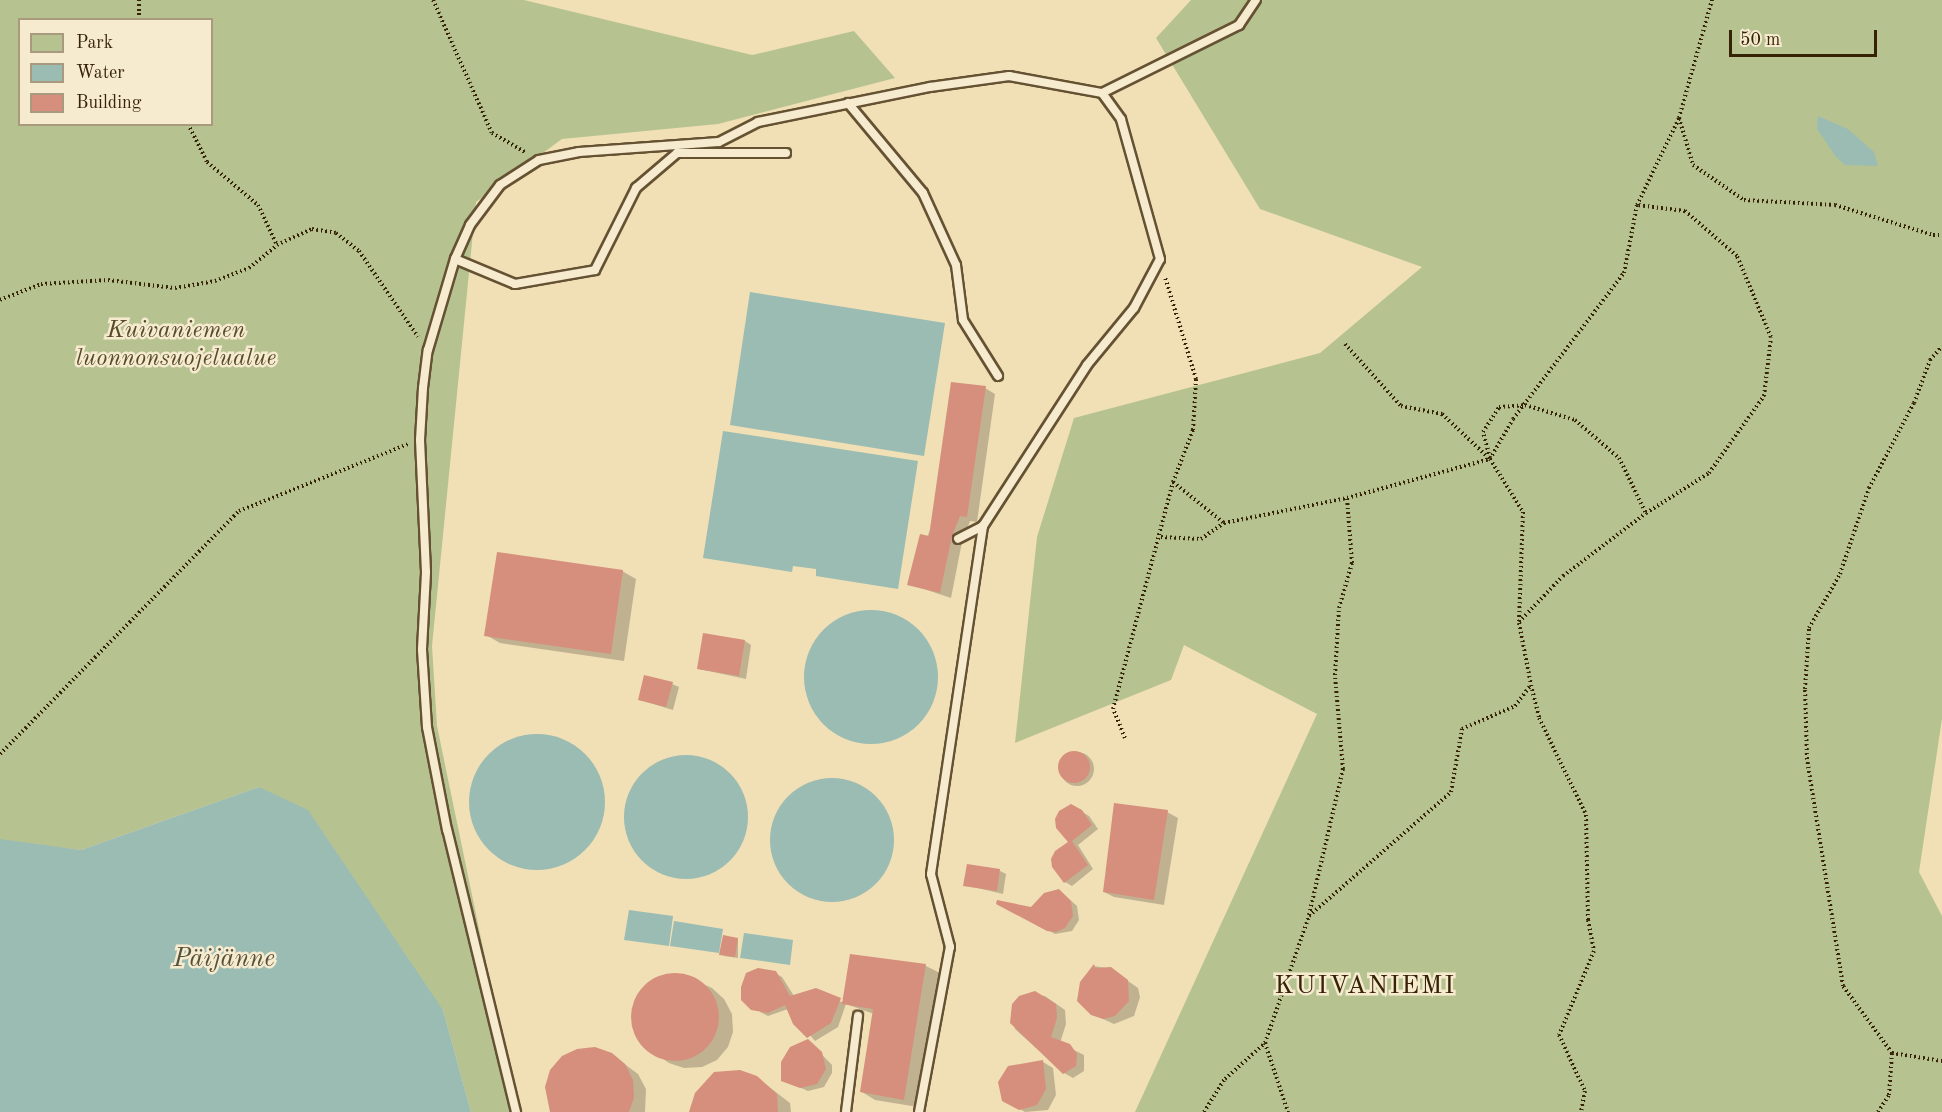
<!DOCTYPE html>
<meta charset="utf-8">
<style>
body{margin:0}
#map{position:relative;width:1942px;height:1112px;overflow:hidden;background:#f1dfb5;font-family:"Old Standard TT",serif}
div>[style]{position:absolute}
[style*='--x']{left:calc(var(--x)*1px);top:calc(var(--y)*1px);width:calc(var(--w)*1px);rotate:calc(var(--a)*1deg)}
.green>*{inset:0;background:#b6c391}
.water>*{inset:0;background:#9bbcb3}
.round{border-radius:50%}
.shadow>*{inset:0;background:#0003}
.building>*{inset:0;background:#d58f7c}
.path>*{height:4px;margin-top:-2px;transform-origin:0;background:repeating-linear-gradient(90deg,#362306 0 1.5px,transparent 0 4.5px)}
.roads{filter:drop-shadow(2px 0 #655232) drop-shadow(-2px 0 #655232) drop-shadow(0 2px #655232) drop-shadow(0 -2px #655232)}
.lane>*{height:8px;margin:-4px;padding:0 4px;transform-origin:4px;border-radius:4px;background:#f6eacf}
span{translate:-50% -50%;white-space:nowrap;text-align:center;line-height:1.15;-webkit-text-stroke:5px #f6eacf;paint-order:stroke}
.park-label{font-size:24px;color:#564b29;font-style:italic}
.water-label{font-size:26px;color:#54513a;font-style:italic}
.neighbourhood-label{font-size:26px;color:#362306;letter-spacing:1.5px}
.legend{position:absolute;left:18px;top:18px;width:195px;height:108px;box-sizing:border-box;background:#f6eacf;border:2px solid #a99a7f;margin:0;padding:8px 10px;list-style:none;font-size:18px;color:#362306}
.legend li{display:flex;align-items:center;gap:12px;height:30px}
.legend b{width:30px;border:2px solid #a99a7f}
.scale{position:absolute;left:1729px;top:30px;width:148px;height:27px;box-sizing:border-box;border:3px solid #362306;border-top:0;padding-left:8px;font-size:18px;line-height:21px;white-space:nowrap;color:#362306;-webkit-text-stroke:4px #f6eacf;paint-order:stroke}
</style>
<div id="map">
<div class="green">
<div style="clip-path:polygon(evenodd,0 0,524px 0,752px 55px,854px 31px,895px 78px,718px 124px,562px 139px,476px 202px,432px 646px,437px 726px,517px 1112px,471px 1112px,443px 1010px,259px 787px,81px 850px,0 841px,0 0,20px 20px,212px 20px,212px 124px,20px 124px,20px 20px)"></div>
<div style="clip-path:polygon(1191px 0,1942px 0,1942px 719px,1919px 872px,1942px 916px,1942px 1112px,1135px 1112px,1317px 714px,1184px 645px,1171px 680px,1015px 743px,1037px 537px,1074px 418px,1320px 353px,1422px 267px,1260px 209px,1156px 38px)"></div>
</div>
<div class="water">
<div style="clip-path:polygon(1818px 116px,1848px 129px,1874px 152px,1878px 166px,1845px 165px,1836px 157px,1817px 129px)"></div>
<div style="clip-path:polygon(750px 292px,945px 323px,924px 456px,730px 425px)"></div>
<div style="clip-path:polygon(723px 431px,918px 461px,898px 589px,816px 576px,816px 569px,793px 566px,792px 572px,703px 558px)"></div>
<div class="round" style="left:804px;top:610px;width:134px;height:134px"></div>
<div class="round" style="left:469px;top:734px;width:136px;height:136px"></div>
<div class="round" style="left:624px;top:755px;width:124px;height:124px"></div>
<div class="round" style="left:770px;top:778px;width:124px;height:124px"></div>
<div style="clip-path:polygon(259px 787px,308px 810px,443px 1010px,471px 1112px,0 1112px,0 839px,81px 850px)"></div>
<div style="clip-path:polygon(629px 910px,673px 916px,669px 946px,624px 940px)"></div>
<div style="clip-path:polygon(674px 921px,723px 929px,719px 953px,670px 946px)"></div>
<div style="clip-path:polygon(744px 933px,793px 940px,790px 965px,740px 958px)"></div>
</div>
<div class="shadow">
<div style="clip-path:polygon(985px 388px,995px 394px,977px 522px,970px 521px,962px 542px,951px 598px,909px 584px)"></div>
<div style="clip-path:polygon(622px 571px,636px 579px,624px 661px,500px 643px,486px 635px)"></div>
<div style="clip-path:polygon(745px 641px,751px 645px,746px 679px,699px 669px)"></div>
<div style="clip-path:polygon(672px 684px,679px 687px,673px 710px,640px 700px)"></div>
<div class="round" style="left:1060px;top:752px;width:34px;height:34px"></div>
<div style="clip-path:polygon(1071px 805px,1089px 816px,1098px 829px,1078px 845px,1093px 869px,1072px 886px,1065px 882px)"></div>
<div style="clip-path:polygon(1167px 812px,1178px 818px,1164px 905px,1114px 897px,1104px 892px)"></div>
<div style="clip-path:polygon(1000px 871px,1006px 874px,1003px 894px,965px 885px)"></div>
<div style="clip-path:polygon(1059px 890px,1077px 906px,1079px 920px,1072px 931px,1055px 934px,998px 903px,1031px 908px)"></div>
<div style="clip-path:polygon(738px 939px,738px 958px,724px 956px)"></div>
<div style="clip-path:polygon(852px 956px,926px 966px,940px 973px,918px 1107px,875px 1100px,862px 1092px,874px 1014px,846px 1004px,838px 1027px,815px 1041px,788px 1009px,768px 1016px,760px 1012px,775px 973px,782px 977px,794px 996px,844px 1002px)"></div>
<div style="clip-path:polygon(1094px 966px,1111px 969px,1138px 988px,1140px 997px,1134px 1016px,1114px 1024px,1092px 1014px)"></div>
<div style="clip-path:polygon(681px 974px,712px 988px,724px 999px,732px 1014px,733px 1032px,728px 1047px,717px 1060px,702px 1067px,684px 1068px,669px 1063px,642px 1044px,634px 1028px,632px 1012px,638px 995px,649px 982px,664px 975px)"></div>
<div style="clip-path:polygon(1026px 994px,1045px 996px,1065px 1010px,1066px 1024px,1060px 1043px,1084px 1055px,1084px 1071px,1073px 1078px,1064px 1073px,1015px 1029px,1011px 1012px)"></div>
<div style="clip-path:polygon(808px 1040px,832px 1065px,832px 1073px,824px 1087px,808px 1091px,783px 1080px,786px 1054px)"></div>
<div style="clip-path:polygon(611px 1054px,638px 1074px,646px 1089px,645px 1112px,552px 1112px,546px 1087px)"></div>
<div style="clip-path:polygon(1043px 1062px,1053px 1068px,1056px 1095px,1048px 1110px,1025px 1112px,1004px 1100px)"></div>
<div style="clip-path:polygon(756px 1077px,790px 1103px,791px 1112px,691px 1112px)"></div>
</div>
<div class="building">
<div style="clip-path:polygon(951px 382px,986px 386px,967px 517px,960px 516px,952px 536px,940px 593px,907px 585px,920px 534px,929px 536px)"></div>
<div style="clip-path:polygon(497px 552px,623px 570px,611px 654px,484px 636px)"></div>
<div style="clip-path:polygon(703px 633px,745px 640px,739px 676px,697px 669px)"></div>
<div style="clip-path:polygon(644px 675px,673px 682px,666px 707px,638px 700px)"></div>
<div class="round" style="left:1058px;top:751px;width:32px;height:32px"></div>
<div style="clip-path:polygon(1114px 803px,1168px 810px,1154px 900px,1103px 892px)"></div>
<div style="clip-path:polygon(1071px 804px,1082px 810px,1092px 825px,1072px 841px,1088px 865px,1064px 883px,1052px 867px,1051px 859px,1055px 851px,1068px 842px,1056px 828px,1055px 819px,1059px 811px)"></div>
<div style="clip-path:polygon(967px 864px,1000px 869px,997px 891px,963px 886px)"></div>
<div style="clip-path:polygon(1059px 889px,1071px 901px,1073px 916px,1065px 928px,1056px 932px,1047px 931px,996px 904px,997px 900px,1031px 907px,1044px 893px)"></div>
<div style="clip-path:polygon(723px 935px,738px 938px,735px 957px,719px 955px)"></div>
<div style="clip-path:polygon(850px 954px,926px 964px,904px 1100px,860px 1092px,873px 1009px,842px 1004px)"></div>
<div style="clip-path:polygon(1094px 964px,1095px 968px,1111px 967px,1128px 980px,1129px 1001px,1115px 1016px,1103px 1019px,1091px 1015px,1077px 1001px,1080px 982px)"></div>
<div style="clip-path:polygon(758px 968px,776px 971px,790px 996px,816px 988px,841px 998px,831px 1023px,807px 1038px,793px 1024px,785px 1005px,768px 1013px,751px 1010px,741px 1000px,741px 987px,746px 973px)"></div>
<div class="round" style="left:631px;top:973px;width:88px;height:88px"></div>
<div style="clip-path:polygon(1035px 991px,1056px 1004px,1057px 1018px,1051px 1037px,1070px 1044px,1077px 1054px,1076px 1066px,1063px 1074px,1010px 1023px,1012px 1004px,1019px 996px)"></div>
<div style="clip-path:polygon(808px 1039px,822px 1052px,826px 1069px,817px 1084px,800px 1088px,781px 1081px,781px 1062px,790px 1047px)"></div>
<div style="clip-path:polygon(595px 1047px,612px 1053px,625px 1064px,633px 1080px,634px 1098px,629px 1112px,550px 1112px,545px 1087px,550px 1070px,562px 1056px,577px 1049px)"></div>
<div style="clip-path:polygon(1043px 1060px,1046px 1089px,1037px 1105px,1019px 1110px,1002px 1101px,998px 1082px,1008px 1066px)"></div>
<div style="clip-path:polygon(740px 1070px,757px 1076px,777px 1094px,778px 1112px,689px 1112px,695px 1093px,714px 1072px)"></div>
</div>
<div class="path">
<div style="--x:139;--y:0;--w:20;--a:90"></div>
<div style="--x:433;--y:0;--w:145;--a:66.1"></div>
<div style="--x:492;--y:133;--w:39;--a:30"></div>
<div style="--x:1679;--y:118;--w:49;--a:73.4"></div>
<div style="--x:1693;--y:165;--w:62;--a:34.5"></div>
<div style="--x:1744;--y:200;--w:91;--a:3.1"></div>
<div style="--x:1835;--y:205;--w:102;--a:17"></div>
<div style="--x:1933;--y:235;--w:9;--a:0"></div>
<div style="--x:188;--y:124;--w:42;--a:63.4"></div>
<div style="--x:207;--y:162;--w:67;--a:40.1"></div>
<div style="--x:258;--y:205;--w:44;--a:64.6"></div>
<div style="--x:0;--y:300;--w:44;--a:-21.3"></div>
<div style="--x:41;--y:284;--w:67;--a:-3.4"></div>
<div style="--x:108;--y:280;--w:67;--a:6.8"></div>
<div style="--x:175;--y:288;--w:41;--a:-9.9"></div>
<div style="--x:215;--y:281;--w:36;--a:-21"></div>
<div style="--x:249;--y:268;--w:36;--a:-39"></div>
<div style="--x:277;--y:245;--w:38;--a:-25"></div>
<div style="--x:312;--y:229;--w:24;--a:9"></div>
<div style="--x:336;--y:233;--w:29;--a:38"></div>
<div style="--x:359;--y:251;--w:104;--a:55.5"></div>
<div style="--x:1345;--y:344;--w:84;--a:47.9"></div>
<div style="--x:1401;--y:406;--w:42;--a:11"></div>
<div style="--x:1442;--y:414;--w:66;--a:43.2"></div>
<div style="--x:1490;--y:459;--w:62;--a:58.1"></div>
<div style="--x:1523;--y:512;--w:111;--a:92.1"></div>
<div style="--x:1519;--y:623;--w:63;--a:79"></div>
<div style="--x:1531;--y:685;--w:34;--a:76"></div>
<div style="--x:1539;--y:718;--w:108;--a:64.1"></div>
<div style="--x:1586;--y:815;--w:105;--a:88.9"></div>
<div style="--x:1588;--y:920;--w:32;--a:79"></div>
<div style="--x:1594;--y:951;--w:91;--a:112.6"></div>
<div style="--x:1559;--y:1035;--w:62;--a:65.1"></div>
<div style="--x:1585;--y:1091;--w:21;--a:101"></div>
<div style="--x:1490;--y:458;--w:27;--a:-105"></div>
<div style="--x:1483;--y:432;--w:30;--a:-57"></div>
<div style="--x:1499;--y:407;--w:26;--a:-4"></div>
<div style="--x:1525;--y:405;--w:52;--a:16.7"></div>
<div style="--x:1575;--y:420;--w:58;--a:40.8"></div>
<div style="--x:1619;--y:458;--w:61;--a:63.9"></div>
<div style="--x:1173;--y:482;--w:65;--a:38.8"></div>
<div style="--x:1161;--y:537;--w:40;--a:2.9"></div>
<div style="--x:1201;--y:539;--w:28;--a:-35"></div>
<div style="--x:1224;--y:523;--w:126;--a:-11.5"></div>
<div style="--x:1347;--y:498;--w:148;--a:-15.3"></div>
<div style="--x:1490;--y:459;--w:46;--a:-60.1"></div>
<div style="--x:1513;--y:419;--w:183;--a:-52.8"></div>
<div style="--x:1624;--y:273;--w:69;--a:-79.2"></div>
<div style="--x:1637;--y:205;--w:97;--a:-64.2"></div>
<div style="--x:1679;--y:118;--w:123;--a:-74.4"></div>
<div style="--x:1519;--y:622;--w:64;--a:-46.3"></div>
<div style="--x:1563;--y:576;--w:104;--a:-37.2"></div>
<div style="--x:1646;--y:513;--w:75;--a:-32.4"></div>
<div style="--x:1709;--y:473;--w:95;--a:-54.5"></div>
<div style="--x:1764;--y:396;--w:59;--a:-83.2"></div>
<div style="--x:1771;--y:337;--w:88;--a:-112.8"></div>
<div style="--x:1737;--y:256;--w:69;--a:-139.1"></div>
<div style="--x:1685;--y:211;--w:48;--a:-172.9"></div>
<div style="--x:1125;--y:738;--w:31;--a:-112"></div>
<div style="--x:1113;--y:709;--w:235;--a:-75.2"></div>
<div style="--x:1173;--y:482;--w:56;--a:-69"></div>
<div style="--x:1193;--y:430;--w:51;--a:-86.6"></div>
<div style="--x:1196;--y:379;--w:107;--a:-106.9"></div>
<div style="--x:0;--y:754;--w:341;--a:-45.5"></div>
<div style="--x:239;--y:511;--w:182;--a:-21.6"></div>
<div style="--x:1309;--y:915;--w:150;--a:-76.9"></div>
<div style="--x:1343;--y:769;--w:94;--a:-94.9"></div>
<div style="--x:1335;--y:675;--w:67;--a:-86.6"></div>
<div style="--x:1339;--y:608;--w:47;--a:-73.9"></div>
<div style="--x:1352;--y:563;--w:65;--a:-94.4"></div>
<div style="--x:1265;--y:1043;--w:73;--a:71.6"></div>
<div style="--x:1892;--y:1053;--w:51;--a:9.1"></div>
<div style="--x:1204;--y:1112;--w:39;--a:-58"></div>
<div style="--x:1225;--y:1079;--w:54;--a:-42"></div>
<div style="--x:1265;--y:1043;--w:134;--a:-70.9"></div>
<div style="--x:1309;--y:916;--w:189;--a:-41.1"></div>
<div style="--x:1451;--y:792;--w:64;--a:-80.1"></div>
<div style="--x:1462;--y:729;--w:58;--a:-23.5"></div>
<div style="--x:1515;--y:706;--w:26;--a:-53"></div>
<div style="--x:1878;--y:1112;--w:20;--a:-57"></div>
<div style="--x:1889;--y:1095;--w:42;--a:-85.9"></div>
<div style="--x:1892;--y:1053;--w:83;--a:-126.2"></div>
<div style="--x:1843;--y:986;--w:230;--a:-99"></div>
<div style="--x:1807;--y:759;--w:70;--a:-91.6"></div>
<div style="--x:1805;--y:689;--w:61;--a:-86.2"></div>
<div style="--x:1809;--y:628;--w:62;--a:-60.1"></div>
<div style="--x:1840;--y:574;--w:91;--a:-71.4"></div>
<div style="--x:1869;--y:488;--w:96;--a:-62.1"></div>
<div style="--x:1914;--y:403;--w:46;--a:-69.6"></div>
<div style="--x:1930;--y:360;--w:18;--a:-49"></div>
</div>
<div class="roads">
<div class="lane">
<div style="--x:848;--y:103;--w:117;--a:50.2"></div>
<div style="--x:923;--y:193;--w:79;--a:65.4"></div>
<div style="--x:956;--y:265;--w:55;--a:82.7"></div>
<div style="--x:963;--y:320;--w:66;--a:58"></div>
<div style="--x:455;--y:259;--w:65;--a:22.6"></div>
<div style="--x:515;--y:284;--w:81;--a:-9.9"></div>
<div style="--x:595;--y:270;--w:92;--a:-63.4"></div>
<div style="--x:636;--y:188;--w:54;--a:-40.5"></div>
<div style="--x:677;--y:153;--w:109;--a:0"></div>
<div style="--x:983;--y:526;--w:192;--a:-57.1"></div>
<div style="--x:1087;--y:365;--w:74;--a:-50.5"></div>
<div style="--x:1134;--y:308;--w:55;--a:-62"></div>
<div style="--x:1160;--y:259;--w:145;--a:-105.6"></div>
<div style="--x:1121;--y:119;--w:32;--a:-126"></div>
<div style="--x:516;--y:1112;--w:290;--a:-103.7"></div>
<div style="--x:447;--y:830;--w:105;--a:-101"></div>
<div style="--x:427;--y:727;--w:78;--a:-93.7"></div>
<div style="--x:422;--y:649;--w:77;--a:-87"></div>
<div style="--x:426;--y:572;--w:132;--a:-92.6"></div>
<div style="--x:420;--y:440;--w:52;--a:-86.7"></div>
<div style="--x:423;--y:388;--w:38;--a:-83"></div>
<div style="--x:428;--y:350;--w:95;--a:-73.5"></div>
<div style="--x:455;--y:259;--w:37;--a:-66"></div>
<div style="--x:470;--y:225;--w:50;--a:-53.1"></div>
<div style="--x:500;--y:185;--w:46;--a:-32.7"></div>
<div style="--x:539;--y:160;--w:41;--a:-11.3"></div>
<div style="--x:579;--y:152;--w:140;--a:-4.1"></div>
<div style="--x:719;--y:142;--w:44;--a:-27.1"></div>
<div style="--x:758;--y:122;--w:176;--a:-11.5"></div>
<div style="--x:930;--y:87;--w:80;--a:-7.9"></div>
<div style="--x:1009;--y:76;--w:95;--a:10.4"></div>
<div style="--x:1102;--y:93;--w:153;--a:-26.4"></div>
<div style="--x:1239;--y:25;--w:30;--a:-56"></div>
<div style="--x:846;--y:1112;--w:97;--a:-82.9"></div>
<div style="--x:919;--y:1112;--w:168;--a:-79.4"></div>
<div style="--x:950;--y:947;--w:75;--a:-104.6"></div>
<div style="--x:931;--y:874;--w:352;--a:-81.5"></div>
<div style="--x:983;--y:526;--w:28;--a:153"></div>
</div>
</div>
<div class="park-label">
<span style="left:176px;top:346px">Kuivaniemen<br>luonnonsuojelualue</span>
</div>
<div class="water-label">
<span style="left:224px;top:960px">Päijänne</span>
</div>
<div class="neighbourhood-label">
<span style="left:1365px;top:987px">KUIVANIEMI</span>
</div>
<ul class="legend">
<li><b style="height:16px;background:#b6c391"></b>Park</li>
<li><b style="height:16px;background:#9bbcb3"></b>Water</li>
<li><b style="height:16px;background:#d58f7c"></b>Building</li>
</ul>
<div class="scale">50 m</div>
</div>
